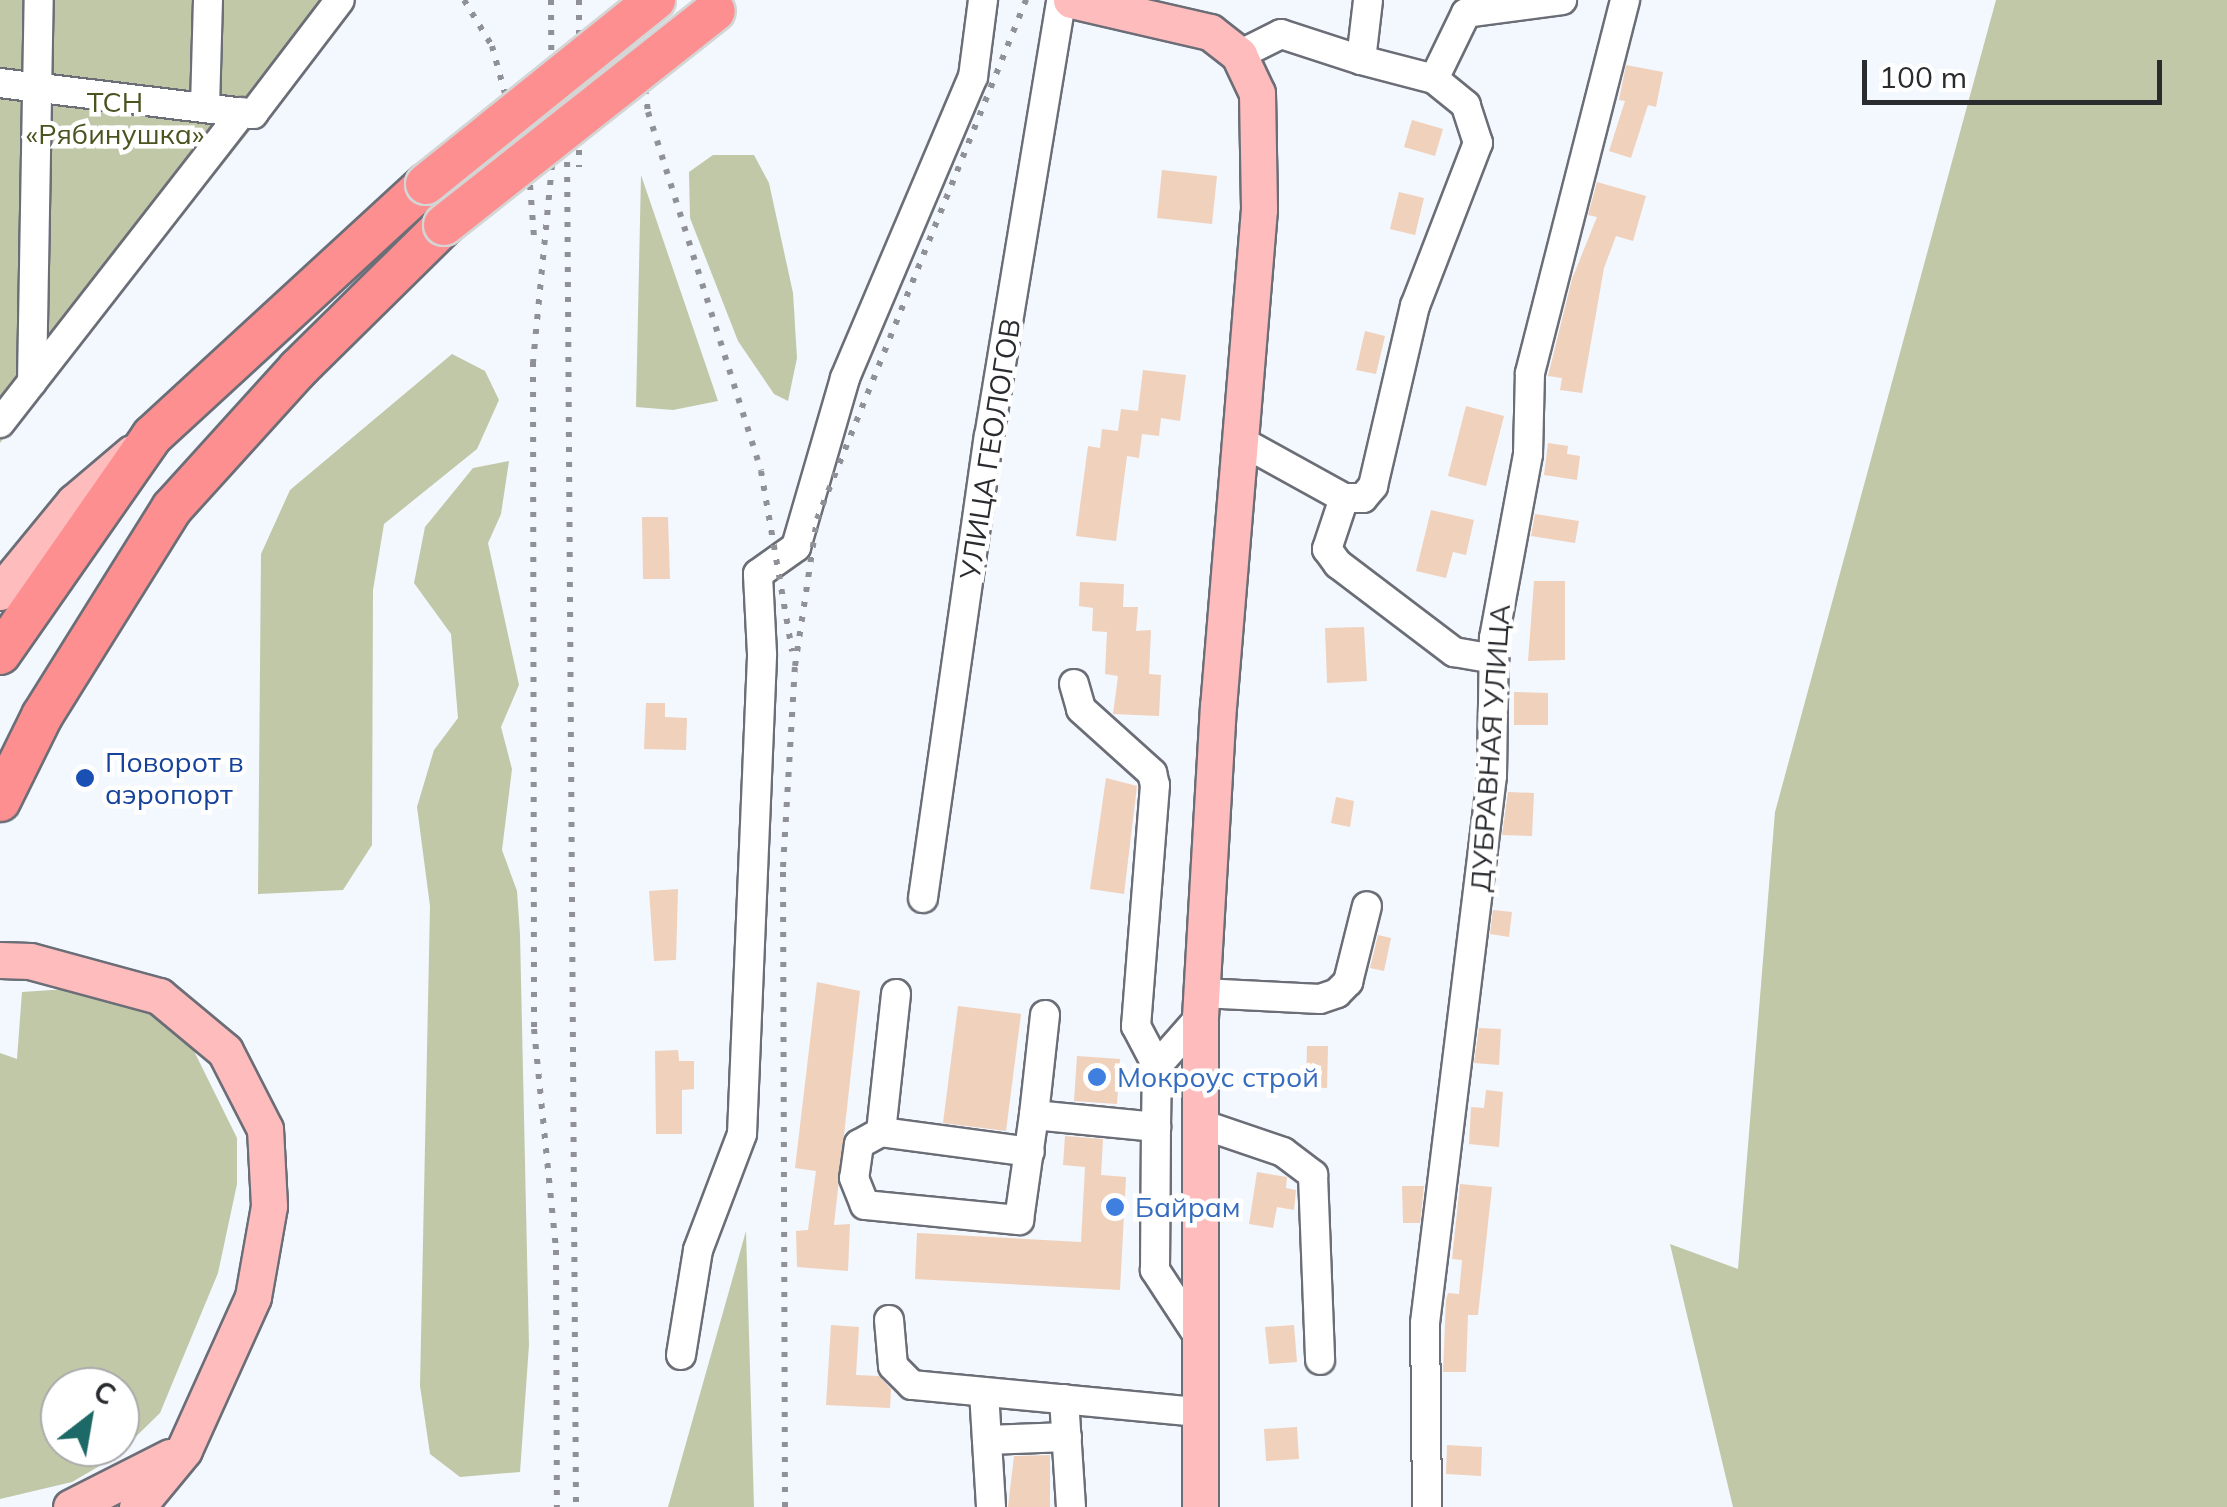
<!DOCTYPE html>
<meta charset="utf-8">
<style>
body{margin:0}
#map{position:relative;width:2227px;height:1507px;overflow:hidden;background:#f3f7fe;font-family:Mulish,sans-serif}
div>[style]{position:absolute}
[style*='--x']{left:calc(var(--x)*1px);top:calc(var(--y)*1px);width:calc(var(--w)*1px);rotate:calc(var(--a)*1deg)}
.green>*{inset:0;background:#c0c8a7}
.building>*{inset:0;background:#f0d1bc}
.roads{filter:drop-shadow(2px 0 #6b6e77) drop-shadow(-2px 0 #6b6e77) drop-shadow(0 2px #6b6e77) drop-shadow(0 -2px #6b6e77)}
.minor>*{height:28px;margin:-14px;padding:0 14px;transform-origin:14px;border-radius:14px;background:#fff}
.major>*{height:35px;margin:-17.5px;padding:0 17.5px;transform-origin:17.5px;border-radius:17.5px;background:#febcbd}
.highway>*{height:40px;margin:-20px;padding:0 20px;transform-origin:20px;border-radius:20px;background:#fd8f91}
.rail>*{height:6px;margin-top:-3px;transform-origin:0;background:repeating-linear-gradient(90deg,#8f9197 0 5px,transparent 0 15px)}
.bridges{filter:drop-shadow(2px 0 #d4d5d5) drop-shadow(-2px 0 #d4d5d5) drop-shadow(0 2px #d4d5d5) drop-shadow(0 -2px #d4d5d5)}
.highway-bridge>*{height:40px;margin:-20px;padding:0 20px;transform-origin:20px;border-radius:20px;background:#fd8f91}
.dots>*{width:28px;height:28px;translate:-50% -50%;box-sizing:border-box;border:5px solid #fff;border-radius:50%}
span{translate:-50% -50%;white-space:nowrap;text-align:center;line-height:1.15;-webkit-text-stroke:9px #fff;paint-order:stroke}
.park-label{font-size:28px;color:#4b5420}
.street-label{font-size:28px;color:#2a2b2f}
.transit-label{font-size:28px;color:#164399}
.left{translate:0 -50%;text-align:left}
.shop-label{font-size:28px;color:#366cbe}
.north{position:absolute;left:40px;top:1367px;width:100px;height:100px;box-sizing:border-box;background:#fff;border:2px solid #aaaaac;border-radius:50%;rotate:31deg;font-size:28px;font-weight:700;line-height:40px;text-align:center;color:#2a2b2f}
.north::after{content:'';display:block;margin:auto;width:35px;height:45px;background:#1c6967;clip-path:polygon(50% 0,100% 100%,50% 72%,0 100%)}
.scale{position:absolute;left:1862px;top:60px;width:300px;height:45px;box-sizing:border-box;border:5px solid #2a2b2f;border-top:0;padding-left:12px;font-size:30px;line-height:35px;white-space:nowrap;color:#2a2b2f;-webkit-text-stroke:8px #fff;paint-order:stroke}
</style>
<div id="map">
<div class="green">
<div style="clip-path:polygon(0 0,354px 0,0 443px)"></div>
<div style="clip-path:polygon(1996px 0,2227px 0,2227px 1507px,1733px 1507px,1670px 1244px,1738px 1269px,1775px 812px)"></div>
<div style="clip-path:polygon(713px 155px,754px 155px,769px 183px,793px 293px,797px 358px,788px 401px,774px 394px,738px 341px,690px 218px,689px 172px)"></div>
<div style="clip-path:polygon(641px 175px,718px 401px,673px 410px,636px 407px)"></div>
<div style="clip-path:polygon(452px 354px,485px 371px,499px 400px,477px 449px,384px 524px,373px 590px,372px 845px,343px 890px,258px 894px,261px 554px,290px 490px)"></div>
<div style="clip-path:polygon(509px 461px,501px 514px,488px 543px,519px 685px,501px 727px,512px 769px,502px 850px,517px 891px,520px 934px,529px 1345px,520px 1472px,460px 1477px,430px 1454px,420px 1386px,430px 906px,417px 807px,434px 750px,458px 718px,451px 634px,414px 583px,425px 527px,473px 468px)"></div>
<div style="clip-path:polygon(evenodd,82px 988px,144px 1007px,190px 1043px,237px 1138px,237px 1184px,218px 1273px,160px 1413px,115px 1457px,72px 1482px,0 1499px,0 1053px,17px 1059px,22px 992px,82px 988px,60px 1387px,120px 1387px,120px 1447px,60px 1447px,60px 1387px)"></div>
<div style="clip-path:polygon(746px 1231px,754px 1507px,668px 1507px)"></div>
</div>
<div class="building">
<div style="clip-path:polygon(1626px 65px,1663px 72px,1656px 107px,1648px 105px,1631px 158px,1609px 151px,1625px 101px,1619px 100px)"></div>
<div style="clip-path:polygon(1412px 120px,1443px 129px,1435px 156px,1404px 147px)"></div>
<div style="clip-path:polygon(1162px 170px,1217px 176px,1212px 224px,1157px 218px)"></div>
<div style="clip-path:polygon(1597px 182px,1646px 196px,1633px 241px,1616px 236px,1604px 268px,1582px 393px,1560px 390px,1562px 378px,1548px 376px,1572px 279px,1597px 217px,1588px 215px)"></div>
<div style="clip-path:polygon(1399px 192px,1424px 198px,1415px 235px,1390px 229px)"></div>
<div style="clip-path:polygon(1365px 331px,1385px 336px,1376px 374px,1356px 370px)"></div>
<div style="clip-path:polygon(1143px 370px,1186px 375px,1180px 421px,1161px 418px,1159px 436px,1142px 434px,1139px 458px,1127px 456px,1116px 541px,1076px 536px,1088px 446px,1100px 448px,1102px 429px,1118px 431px,1121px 409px,1138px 411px)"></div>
<div style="clip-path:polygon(1466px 406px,1504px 416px,1486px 486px,1448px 476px)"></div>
<div style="clip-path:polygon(1548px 443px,1568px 446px,1567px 454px,1580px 456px,1577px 480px,1544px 475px)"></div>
<div style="clip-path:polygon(1431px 510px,1474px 520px,1466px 555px,1453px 552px,1446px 578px,1416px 571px)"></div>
<div style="clip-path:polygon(1535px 514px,1579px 521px,1575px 543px,1531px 536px)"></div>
<div style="clip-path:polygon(642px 517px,668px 517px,670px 579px,643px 579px)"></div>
<div style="clip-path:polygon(1534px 581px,1565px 581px,1565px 660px,1528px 661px)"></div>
<div style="clip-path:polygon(1080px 582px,1124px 584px,1123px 607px,1138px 607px,1136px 631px,1151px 630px,1149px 674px,1161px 675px,1159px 716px,1113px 714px,1118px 676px,1105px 674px,1107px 632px,1092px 631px,1093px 608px,1079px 606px)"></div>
<div style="clip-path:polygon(1364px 627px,1367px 681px,1327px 683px,1325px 628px)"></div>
<div style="clip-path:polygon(1514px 692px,1548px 693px,1548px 725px,1514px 725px)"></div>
<div style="clip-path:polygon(646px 703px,665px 703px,665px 717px,687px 718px,686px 750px,644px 749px)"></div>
<div style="clip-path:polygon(1106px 778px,1137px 786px,1124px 894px,1090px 889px)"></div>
<div style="clip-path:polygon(1508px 792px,1534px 793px,1532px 836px,1502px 835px)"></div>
<div style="clip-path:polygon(1336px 797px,1354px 801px,1350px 827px,1331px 823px)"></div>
<div style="clip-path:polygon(678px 889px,676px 960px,654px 961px,649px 891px)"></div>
<div style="clip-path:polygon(1493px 910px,1512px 912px,1509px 937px,1490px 934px)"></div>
<div style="clip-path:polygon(1378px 935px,1391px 938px,1384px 971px,1370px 968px)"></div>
<div style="clip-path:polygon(817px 982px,860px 991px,834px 1225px,850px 1224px,848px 1271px,797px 1267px,796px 1231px,808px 1230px,816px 1171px,795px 1168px)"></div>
<div style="clip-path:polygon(958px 1006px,1021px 1014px,1006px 1131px,943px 1123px)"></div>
<div style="clip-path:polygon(1479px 1028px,1501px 1029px,1499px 1065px,1474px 1063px)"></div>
<div style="clip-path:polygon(1307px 1046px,1328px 1046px,1327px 1088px,1306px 1087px)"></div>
<div style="clip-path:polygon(678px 1050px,679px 1061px,694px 1061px,694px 1089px,682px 1090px,682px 1134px,656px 1134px,655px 1051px)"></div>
<div style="clip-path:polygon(1077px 1056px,1120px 1059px,1117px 1104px,1074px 1101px)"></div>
<div style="clip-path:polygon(1486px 1090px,1503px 1092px,1499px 1147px,1469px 1144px,1471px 1107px,1484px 1108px)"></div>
<div style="clip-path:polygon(1065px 1136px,1103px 1139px,1101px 1175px,1126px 1177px,1120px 1290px,915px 1279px,917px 1233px,1081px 1242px,1085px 1167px,1063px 1165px)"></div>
<div style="clip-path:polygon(1257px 1172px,1287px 1177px,1286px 1188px,1296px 1190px,1294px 1210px,1277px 1207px,1273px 1228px,1249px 1224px)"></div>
<div style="clip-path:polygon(1460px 1184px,1492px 1187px,1478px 1315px,1468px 1315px,1466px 1372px,1443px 1372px,1446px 1300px,1448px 1293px,1459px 1294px,1462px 1260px,1452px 1259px)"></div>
<div style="clip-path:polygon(1402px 1186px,1424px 1186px,1420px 1223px,1403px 1223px)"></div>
<div style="clip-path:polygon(831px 1325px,859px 1327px,856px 1375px,879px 1376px,891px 1389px,890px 1408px,826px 1405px)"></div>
<div style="clip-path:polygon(1294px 1325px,1297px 1362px,1269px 1364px,1265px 1327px)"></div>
<div style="clip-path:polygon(1297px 1427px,1299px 1459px,1266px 1461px,1264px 1429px)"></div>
<div style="clip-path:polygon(1447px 1445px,1482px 1447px,1481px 1476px,1446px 1474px)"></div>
<div style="clip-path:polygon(1050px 1455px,1050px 1507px,1008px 1507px,1014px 1456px)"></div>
</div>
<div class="roads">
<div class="minor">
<div style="--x:1239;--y:55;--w:47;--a:-26.6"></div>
<div style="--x:1281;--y:34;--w:84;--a:18"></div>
<div style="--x:1361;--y:60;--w:60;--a:-83.3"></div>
<div style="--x:1361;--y:60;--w:75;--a:14.6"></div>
<div style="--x:1434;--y:79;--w:73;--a:-64.1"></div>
<div style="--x:1466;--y:13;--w:97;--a:-7.7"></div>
<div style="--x:0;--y:83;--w:255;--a:7"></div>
<div style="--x:253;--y:114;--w:143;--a:-52.7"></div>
<div style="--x:205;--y:107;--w:107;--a:-88.4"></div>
<div style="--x:32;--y:382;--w:382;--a:-89"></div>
<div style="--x:0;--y:423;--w:394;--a:-52.1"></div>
<div style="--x:1239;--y:440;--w:120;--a:28.9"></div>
<div style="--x:1344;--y:498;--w:19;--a:0"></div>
<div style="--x:1363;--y:498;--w:16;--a:-50"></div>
<div style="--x:1373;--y:486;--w:185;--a:-76.9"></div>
<div style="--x:1415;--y:306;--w:175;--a:-68.9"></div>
<div style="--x:1478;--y:143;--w:40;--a:-108"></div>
<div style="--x:1466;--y:105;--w:41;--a:-140.9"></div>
<div style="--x:1344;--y:498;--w:54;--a:108.4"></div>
<div style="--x:1327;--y:549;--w:19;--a:54"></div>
<div style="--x:1338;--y:564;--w:146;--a:37.2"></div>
<div style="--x:1454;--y:652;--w:41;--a:9.9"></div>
<div style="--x:1074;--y:684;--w:26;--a:74"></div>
<div style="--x:1081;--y:709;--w:96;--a:42"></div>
<div style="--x:1152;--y:773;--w:12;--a:76"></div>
<div style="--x:1155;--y:785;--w:242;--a:94.5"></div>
<div style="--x:1136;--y:1026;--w:45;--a:62.3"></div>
<div style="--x:923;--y:898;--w:466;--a:-81.9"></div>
<div style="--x:989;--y:437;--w:443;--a:-80.6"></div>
<div style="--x:1202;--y:993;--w:118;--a:2.9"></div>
<div style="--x:1320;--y:999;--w:18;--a:-19"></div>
<div style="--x:1337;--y:993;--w:16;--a:-45"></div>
<div style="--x:1348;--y:982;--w:78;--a:-76"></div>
<div style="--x:896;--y:994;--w:139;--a:96.2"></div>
<div style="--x:881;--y:1132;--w:25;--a:151"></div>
<div style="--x:859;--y:1144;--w:34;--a:98"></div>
<div style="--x:854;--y:1178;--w:29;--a:68"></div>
<div style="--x:865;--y:1205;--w:155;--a:5.6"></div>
<div style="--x:1019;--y:1220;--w:106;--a:-81.9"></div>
<div style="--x:1045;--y:1015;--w:101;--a:96.3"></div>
<div style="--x:1034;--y:1115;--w:123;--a:5.6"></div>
<div style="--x:1198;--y:1123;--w:90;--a:18.8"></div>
<div style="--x:1283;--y:1152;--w:38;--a:37"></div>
<div style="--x:1313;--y:1175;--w:185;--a:87.8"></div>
<div style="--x:881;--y:1132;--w:150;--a:7.6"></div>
<div style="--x:889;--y:1320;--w:46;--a:85"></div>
<div style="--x:893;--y:1366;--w:27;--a:45"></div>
<div style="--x:912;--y:1385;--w:287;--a:5.4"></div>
<div style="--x:1197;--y:1334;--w:77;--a:-123.3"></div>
<div style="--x:1155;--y:1270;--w:143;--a:-89.6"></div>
<div style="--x:1156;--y:1127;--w:61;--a:-89.1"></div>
<div style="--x:1157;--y:1066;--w:65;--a:-48.7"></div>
<div style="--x:681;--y:1355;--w:106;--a:-80.8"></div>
<div style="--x:698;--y:1250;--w:124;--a:-69.2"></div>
<div style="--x:742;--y:1134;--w:480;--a:-87.6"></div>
<div style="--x:762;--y:654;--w:80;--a:-92.9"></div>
<div style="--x:758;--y:574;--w:47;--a:-35.4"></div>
<div style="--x:796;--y:547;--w:176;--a:-73.8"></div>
<div style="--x:845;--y:378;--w:327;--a:-67"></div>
<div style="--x:973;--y:77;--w:78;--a:-82.6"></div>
<div style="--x:984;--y:1392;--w:115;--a:86.5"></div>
<div style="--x:1064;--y:1399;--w:108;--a:86.3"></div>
<div style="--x:987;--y:1440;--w:80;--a:-2.1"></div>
<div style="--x:1427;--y:1507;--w:184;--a:-90.6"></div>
<div style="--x:1425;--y:1323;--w:551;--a:-83.02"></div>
<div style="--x:1492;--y:776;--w:138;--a:-89.2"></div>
<div style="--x:1494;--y:638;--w:187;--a:-79.5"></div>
<div style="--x:1528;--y:454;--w:81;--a:-88.6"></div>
<div style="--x:1530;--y:373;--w:385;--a:-75.7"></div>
</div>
<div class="major">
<div style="--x:1071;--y:0;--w:143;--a:13"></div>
<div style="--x:1210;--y:32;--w:37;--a:38"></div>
<div style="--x:1239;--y:55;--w:42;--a:64.7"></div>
<div style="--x:1257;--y:93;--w:116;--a:89"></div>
<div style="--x:1259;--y:209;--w:498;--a:94.7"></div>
<div style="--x:1218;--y:705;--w:313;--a:93.3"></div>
<div style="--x:1200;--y:1017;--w:490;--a:90"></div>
<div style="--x:0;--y:592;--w:117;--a:-50.6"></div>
<div style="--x:74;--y:502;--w:76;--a:-40.2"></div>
<div style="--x:0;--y:960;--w:30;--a:2"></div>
<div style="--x:30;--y:961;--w:134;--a:15.2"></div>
<div style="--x:159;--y:996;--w:86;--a:39.8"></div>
<div style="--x:225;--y:1051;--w:88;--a:62.9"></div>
<div style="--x:265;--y:1129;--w:77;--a:87"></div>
<div style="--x:269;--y:1206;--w:92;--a:100"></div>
<div style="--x:253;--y:1297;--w:168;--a:114.3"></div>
<div style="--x:184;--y:1450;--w:74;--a:129.5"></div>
<div style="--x:71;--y:1507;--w:111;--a:-26.8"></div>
</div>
<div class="highway">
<div style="--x:0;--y:654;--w:266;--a:-55.1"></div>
<div style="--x:152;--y:436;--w:372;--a:-42.6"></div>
<div style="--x:0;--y:801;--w:95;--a:-63.7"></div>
<div style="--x:42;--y:716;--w:245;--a:-58"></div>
<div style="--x:172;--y:508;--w:188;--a:-47.8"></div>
<div style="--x:298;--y:369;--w:205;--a:-44.6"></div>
</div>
</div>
<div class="rail">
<div style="--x:464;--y:0;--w:54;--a:58.7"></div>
<div style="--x:492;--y:46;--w:144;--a:74.7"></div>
<div style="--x:530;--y:185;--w:52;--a:85.6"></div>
<div style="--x:551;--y:0;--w:165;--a:89.7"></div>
<div style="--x:552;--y:165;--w:198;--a:95.5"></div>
<div style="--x:533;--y:362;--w:667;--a:89.91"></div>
<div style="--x:534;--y:1029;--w:222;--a:84.3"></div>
<div style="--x:556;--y:1250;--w:257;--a:89.8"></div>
<div style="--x:579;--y:0;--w:167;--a:90"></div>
<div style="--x:634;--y:0;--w:113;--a:82.9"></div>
<div style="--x:648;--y:112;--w:376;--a:72.5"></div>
<div style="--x:761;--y:471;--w:183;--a:80.2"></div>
<div style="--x:567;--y:147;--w:1360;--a:89.62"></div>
<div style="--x:785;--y:1507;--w:640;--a:-90.18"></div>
<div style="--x:783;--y:867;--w:201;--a:-86.6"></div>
<div style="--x:795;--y:666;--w:149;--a:-81.5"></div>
<div style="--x:817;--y:519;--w:560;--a:-68.07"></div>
</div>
<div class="bridges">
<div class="highway-bridge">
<div style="--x:426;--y:184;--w:294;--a:-38.8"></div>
<div style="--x:444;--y:225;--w:345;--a:-38.3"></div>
</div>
</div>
<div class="dots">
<div style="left:85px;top:778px;background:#1a4fb4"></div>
<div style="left:1097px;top:1077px;background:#3f7fe0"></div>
<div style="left:1115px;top:1207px;background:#3f7fe0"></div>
</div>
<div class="park-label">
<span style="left:115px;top:118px">ТСН<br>«Рябинушка»</span>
</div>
<div class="street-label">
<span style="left:990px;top:449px;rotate:-81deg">УЛИЦА ГЕОЛОГОВ</span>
<span style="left:1490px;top:748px;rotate:-86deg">ДУБРАВНАЯ УЛИЦА</span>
</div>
<div class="transit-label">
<span class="left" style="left:105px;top:778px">Поворот в<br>аэропорт</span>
</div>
<div class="shop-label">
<span class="left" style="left:1117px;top:1077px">Мокроус строй</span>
<span class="left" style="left:1135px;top:1207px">Байрам</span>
</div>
<div class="north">С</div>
<div class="scale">100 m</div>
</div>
